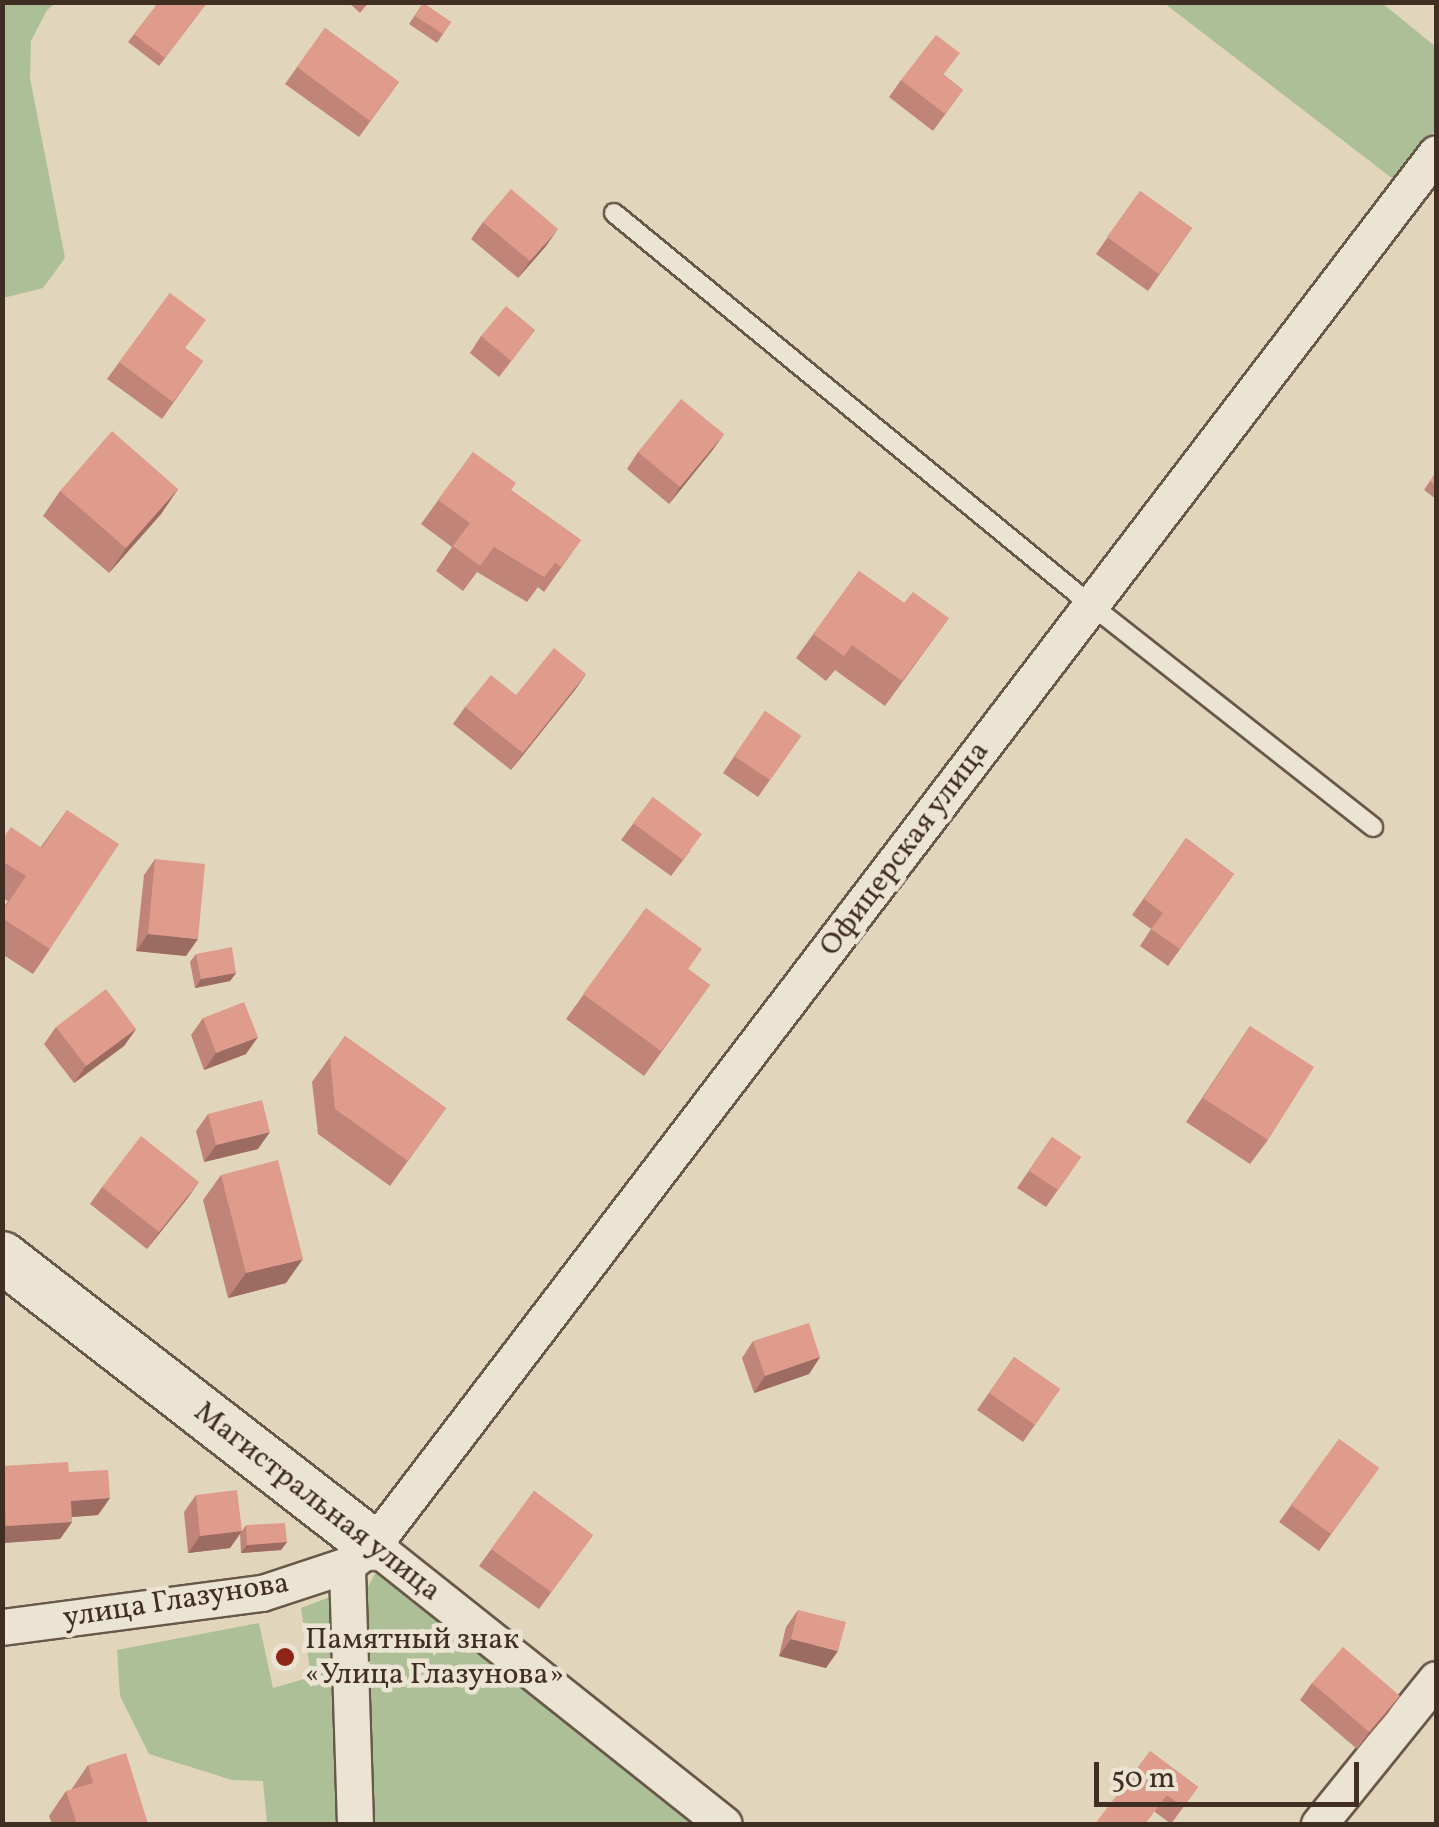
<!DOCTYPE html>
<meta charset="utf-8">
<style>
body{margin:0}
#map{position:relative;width:1439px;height:1827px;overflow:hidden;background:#e1d6bc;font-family:Vollkorn,serif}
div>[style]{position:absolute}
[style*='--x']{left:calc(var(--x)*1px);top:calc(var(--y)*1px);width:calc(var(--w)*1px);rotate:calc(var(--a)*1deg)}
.green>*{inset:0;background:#acbf96}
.roads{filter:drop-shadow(2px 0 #685849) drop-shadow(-2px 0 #685849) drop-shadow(0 2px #685849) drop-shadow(0 -2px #685849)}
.lane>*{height:18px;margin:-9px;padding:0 9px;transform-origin:9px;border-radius:9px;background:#ece4d3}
.street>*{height:35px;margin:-17.5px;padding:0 17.5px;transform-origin:17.5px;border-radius:17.5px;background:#ece4d3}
.secondary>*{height:50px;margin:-25px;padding:0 25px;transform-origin:25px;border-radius:25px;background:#ece4d3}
.wall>*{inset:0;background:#c08578}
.shaded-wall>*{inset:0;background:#9c6c62}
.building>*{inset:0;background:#df9b8c}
.dots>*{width:28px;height:28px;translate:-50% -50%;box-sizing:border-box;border:5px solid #ece4d3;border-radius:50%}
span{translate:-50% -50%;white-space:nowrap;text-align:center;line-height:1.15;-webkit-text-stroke:9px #ece4d3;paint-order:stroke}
.street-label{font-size:30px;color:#402e23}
.poi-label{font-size:30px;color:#402e23}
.left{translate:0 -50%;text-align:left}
.frame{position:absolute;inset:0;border:5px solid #402e23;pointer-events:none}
.scale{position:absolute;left:1094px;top:1762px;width:265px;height:45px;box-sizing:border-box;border:5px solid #402e23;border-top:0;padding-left:12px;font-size:30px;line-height:35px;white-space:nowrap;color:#402e23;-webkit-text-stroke:8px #ece4d3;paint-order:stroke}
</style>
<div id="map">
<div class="green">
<div style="clip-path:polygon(2px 3px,56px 3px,47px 10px,31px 41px,30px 78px,65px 258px,43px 288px,3px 298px)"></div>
<div style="clip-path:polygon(1164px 3px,1382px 3px,1436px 47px,1436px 129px,1397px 182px)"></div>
<div style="clip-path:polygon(377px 1570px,696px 1821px,693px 1824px,370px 1824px,363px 1596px)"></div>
<div style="clip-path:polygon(340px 1593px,349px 1824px,267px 1824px,263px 1781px,232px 1780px,149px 1754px,120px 1696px,117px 1650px,259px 1623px,273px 1688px,311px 1677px,301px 1608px)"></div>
</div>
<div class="roads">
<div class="lane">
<div style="--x:614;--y:213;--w:617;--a:39.41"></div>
<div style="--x:1091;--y:605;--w:359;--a:38.2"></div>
</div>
<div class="street">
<div style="--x:373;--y:1545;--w:448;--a:38.5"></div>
<div style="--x:2;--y:1627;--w:262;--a:-7.5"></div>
<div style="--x:262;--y:1593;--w:89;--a:-18.2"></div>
<div style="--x:355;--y:1824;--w:259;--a:-91.8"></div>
<div style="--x:347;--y:1565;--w:33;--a:-38"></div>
<div style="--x:373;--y:1545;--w:1751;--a:-52.63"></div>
<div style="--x:1319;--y:1824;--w:186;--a:-51.1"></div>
</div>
<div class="secondary">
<div style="--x:2;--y:1257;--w:470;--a:37.8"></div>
</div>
</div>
<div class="wall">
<div style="clip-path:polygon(159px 2px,206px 4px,159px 66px,128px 42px)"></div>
<div style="clip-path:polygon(348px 2px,369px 2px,360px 13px)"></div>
<div style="clip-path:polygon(423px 3px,451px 22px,437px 43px,409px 24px)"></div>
<div style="clip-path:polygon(325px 28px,399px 82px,359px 137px,285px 84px)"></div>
<div style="clip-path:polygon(944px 75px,963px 90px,933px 131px,889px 97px,901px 80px)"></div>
<div style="clip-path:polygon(1140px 191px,1192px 228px,1148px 291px,1096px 254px)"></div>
<div style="clip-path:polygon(483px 222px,546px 246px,518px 278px,471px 239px)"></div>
<div style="clip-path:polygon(170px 293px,186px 349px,203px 361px,162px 419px,107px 379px)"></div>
<div style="clip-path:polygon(535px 330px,499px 377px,470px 353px,481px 336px)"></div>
<div style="clip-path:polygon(724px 434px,669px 504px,627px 469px,638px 452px)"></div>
<div style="clip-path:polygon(473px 452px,511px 490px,581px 540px,544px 592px,538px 587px,527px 602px,477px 572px,463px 591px,436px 571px,452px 547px,421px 524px)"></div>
<div style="clip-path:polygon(1436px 472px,1436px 499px,1424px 490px)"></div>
<div style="clip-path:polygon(178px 489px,161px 514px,109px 573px,43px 516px,60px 491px)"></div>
<div style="clip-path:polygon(859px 571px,904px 603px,949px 618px,885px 706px,835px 670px,826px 681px,796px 658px)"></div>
<div style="clip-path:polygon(586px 674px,511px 770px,453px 724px,465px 707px,516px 695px)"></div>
<div style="clip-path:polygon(765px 711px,801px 736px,758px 797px,723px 773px)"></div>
<div style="clip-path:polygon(653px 797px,690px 851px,671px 876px,621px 840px)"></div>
<div style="clip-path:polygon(67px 810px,50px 949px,33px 974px,2px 954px,2px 910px,8px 901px,2px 898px,2px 840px,41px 847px)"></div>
<div style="clip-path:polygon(1186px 838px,1234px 874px,1168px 966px,1140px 946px,1151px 929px,1132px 915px)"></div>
<div style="clip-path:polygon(155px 859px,186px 956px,136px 951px,144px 875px)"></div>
<div style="clip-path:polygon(646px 908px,688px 969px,710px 985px,644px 1076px,566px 1019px)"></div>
<div style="clip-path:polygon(196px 954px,236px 973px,230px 981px,195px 988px,190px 962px)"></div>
<div style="clip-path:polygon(203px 1018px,246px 1054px,204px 1070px,191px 1035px)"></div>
<div style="clip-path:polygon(1250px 1026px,1268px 1140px,1250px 1164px,1186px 1122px)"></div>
<div style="clip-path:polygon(56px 1027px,136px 1029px,124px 1046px,74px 1083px,44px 1044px)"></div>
<div style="clip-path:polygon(345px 1036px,446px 1108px,390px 1186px,318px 1134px,312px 1082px)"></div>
<div style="clip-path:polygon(208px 1114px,258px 1149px,204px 1162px,196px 1131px)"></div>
<div style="clip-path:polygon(1052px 1137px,1081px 1157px,1046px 1207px,1017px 1188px)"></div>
<div style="clip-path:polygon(221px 1175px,286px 1283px,228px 1298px,203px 1200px)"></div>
<div style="clip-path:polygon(199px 1182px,147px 1249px,90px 1204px,102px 1187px)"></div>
<div style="clip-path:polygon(753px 1341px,820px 1357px,809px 1374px,754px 1393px,742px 1358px)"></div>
<div style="clip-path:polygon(1014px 1357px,1060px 1389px,1023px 1442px,977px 1410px)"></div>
<div style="clip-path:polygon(1339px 1439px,1379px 1468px,1319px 1551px,1279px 1522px)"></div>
<div style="clip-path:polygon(2px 1466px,69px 1472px,110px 1498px,98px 1515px,72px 1517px,72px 1522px,60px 1539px,2px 1543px)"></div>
<div style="clip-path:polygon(534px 1491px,593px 1535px,539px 1609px,479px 1566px)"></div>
<div style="clip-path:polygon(196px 1495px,242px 1531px,230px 1548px,188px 1553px,184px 1512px)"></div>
<div style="clip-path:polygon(246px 1525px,287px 1542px,281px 1550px,241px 1553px,240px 1534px)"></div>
<div style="clip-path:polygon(798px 1610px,826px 1668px,779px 1656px,786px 1627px)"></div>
<div style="clip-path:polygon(1312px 1683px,1388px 1713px,1357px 1749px,1300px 1700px)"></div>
<div style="clip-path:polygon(1150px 1751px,1198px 1787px,1171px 1824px,1155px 1812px)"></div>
<div style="clip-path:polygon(88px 1765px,148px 1824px,52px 1824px,49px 1816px,66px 1791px,71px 1790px)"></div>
</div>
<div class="shaded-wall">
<div style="clip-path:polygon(558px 229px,546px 246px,518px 278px,530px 261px)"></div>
<div style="clip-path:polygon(724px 434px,712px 451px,669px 504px,680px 487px)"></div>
<div style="clip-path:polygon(178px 489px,161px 514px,109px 573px,126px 548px)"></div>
<div style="clip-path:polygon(586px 674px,575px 690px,511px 770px,523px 753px)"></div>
<div style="clip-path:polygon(148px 934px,198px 939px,186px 956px,136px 951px)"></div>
<div style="clip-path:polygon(236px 973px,230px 981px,195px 988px,201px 979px)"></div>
<div style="clip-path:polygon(136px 1029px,124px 1046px,74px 1083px,86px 1066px)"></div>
<div style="clip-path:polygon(258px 1037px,246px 1054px,204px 1070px,216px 1053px)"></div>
<div style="clip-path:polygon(270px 1132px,258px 1149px,204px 1162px,216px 1145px)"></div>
<div style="clip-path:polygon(199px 1182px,187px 1199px,147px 1249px,159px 1232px)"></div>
<div style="clip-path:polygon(303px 1259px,286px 1283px,228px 1298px,246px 1273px)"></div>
<div style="clip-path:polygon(820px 1357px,809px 1374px,754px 1393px,765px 1376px)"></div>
<div style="clip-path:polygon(110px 1498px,98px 1515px,59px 1518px,71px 1501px)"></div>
<div style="clip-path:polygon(72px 1522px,60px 1539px,2px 1543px,2px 1531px,6px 1526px)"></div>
<div style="clip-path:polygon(242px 1531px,230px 1548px,188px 1553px,200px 1536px)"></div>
<div style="clip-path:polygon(287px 1542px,281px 1550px,241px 1553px,247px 1545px)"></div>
<div style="clip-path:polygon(791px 1639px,838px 1651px,826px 1668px,779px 1656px)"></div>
<div style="clip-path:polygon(1400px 1696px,1388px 1713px,1357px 1749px,1369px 1732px)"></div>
</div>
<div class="building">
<div style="clip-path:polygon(159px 2px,203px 2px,206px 4px,165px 58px,134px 34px)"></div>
<div style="clip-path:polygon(423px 3px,451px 22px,443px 34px,415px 16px)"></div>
<div style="clip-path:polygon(325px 28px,399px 82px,370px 121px,297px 67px)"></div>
<div style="clip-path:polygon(936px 35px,960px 53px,943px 75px,963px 90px,945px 114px,901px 80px)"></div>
<div style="clip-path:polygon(511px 189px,558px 229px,530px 261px,483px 222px)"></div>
<div style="clip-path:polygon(1140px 191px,1192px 228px,1159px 274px,1107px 237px)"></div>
<div style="clip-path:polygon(170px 293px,206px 320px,185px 348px,203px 361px,173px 402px,119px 362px)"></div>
<div style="clip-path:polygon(506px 306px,535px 330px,511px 361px,481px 336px)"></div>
<div style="clip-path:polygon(681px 399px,724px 434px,680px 487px,638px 452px)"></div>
<div style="clip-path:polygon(112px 431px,178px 489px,126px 548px,60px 491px)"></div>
<div style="clip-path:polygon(473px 452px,516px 483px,511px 490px,581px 540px,561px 567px,555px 563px,544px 577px,494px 547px,480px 566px,453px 546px,470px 523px,438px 500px)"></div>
<div style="clip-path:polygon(1436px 472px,1436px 486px,1430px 481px)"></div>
<div style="clip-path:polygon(859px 571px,904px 603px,913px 592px,949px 618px,902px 681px,852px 645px,844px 656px,813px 634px)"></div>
<div style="clip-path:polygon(554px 648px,586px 674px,523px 753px,465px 707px,491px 675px,516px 695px)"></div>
<div style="clip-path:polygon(765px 711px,801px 736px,770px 780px,734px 756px)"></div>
<div style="clip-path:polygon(653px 797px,702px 834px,683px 860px,633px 823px)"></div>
<div style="clip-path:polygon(67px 810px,119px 844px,50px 949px,2px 918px,2px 912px,26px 876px,2px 861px,2px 840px,11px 827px,42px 848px)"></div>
<div style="clip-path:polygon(1186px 838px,1234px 874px,1180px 949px,1151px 929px,1163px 913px,1144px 899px)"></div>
<div style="clip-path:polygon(155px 859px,205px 864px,198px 939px,148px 934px)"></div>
<div style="clip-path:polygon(646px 908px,702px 949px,688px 969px,710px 985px,661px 1051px,583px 994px)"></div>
<div style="clip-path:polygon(232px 947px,236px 973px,201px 979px,196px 954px)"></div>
<div style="clip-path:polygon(106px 989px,136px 1029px,86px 1066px,56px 1027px)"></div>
<div style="clip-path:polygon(244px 1002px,258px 1037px,216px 1053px,203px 1018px)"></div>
<div style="clip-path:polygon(1250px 1026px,1314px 1067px,1268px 1140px,1203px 1098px)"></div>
<div style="clip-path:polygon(345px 1036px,446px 1108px,408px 1161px,335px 1109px,330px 1057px)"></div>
<div style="clip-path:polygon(262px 1100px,270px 1132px,216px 1145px,208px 1114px)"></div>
<div style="clip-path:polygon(141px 1136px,199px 1182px,159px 1232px,102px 1187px)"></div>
<div style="clip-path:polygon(1052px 1137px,1081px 1157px,1058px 1190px,1029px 1171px)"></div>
<div style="clip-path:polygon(278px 1160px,303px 1259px,246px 1273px,221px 1175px)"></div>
<div style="clip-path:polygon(809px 1323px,820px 1357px,765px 1376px,753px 1341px)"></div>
<div style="clip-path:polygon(1014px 1357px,1060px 1389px,1035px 1425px,989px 1393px)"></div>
<div style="clip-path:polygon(1339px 1439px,1379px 1468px,1331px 1534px,1291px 1505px)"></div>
<div style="clip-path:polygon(68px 1462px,69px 1472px,108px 1470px,110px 1498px,71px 1501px,72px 1522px,6px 1526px,2px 1466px)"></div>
<div style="clip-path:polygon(237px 1490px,242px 1531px,200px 1536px,196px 1495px)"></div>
<div style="clip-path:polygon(534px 1491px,593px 1535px,551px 1592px,491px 1549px)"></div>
<div style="clip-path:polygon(285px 1523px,287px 1542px,247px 1545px,246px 1525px)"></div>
<div style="clip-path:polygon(798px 1610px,846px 1622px,838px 1651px,791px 1639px)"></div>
<div style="clip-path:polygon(1343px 1647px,1400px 1696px,1369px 1732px,1312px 1683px)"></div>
<div style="clip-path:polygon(1150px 1751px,1198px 1787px,1183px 1807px,1167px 1795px,1145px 1824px,1095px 1824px)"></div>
<div style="clip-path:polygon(126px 1753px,148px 1824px,77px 1824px,66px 1791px,93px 1783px,88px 1765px)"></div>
</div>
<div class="dots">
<div style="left:285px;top:1657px;background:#8f2418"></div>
</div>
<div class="street-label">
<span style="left:905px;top:849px;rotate:-53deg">Офицерская улица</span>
<span style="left:317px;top:1502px;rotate:38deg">Магистральная улица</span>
<span style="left:176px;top:1601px;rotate:-9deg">улица Глазунова</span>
</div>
<div class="poi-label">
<span class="left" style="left:305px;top:1657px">Памятный знак<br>«Улица Глазунова»</span>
</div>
<div class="frame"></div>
<div class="scale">50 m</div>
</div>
